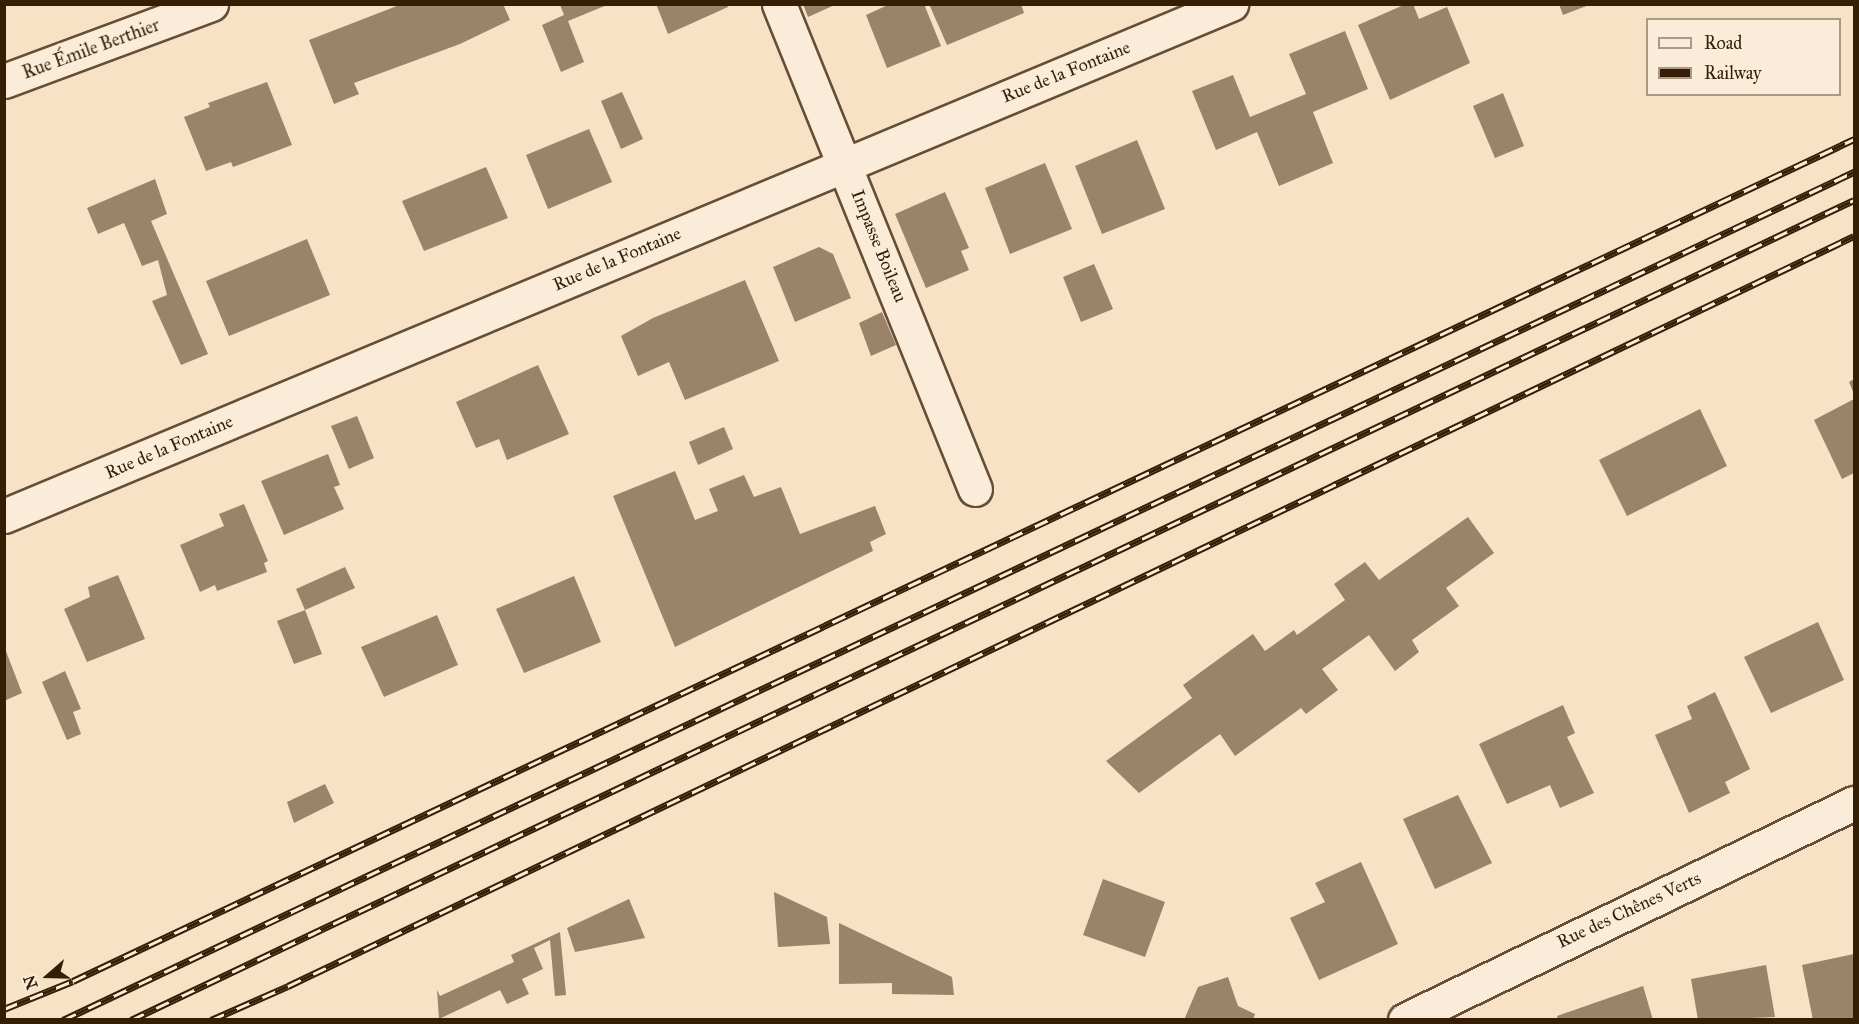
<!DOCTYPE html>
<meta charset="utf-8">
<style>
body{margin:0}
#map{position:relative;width:1859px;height:1024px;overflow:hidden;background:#f7e2c5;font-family:"IM FELL Great Primer",serif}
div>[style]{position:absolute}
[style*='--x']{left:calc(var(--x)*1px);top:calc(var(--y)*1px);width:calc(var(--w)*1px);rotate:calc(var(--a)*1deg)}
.building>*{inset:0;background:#9a8369}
.roads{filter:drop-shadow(2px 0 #664e36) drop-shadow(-2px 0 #664e36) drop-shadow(0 2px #664e36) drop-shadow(0 -2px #664e36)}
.street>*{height:33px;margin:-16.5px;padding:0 16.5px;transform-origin:16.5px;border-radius:16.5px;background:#faecd9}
.secondary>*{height:33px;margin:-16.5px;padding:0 16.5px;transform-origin:16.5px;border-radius:16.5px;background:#faecd9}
.rail>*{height:7px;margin-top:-3.5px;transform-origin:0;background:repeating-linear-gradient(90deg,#faecd9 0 14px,#351d06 0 28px);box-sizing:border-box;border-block:2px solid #351d06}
span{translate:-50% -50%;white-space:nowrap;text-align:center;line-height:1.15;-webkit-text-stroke:6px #faecd9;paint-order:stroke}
.street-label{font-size:18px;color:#351d06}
.frame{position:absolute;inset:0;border:6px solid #351d06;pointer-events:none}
.legend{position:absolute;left:1646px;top:18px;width:195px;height:78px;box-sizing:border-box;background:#faecd9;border:2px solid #ab9985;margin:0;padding:8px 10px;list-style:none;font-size:18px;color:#351d06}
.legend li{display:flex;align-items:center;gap:12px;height:30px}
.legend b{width:30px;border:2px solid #ab9985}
.north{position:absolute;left:18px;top:946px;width:60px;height:60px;-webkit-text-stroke:4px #faecd9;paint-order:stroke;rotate:250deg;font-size:16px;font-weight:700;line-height:24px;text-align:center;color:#351d06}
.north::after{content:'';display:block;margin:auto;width:21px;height:27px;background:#351d06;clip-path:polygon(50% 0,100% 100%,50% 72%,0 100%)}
</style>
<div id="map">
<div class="building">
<div style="clip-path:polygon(402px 4px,503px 4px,510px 20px,460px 44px,354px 83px,359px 94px,334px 104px,309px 40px)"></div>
<div style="clip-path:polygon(656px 4px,728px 4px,728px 7px,668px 34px)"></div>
<div style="clip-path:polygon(803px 4px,837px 4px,808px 17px)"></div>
<div style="clip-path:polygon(890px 4px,924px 4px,941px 46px,887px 68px,866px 15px)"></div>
<div style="clip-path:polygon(929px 4px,1021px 4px,1024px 13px,947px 45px)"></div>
<div style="clip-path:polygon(1406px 4px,1413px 4px,1419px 19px,1447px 7px,1470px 63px,1390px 100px,1358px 25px)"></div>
<div style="clip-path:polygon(1559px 4px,1589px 4px,1589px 5px,1563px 15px)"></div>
<div style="clip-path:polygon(560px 5px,607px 5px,568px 21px,584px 62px,561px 72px,542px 25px,564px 15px)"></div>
<div style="clip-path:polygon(1345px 31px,1368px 89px,1313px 112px,1333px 163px,1279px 186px,1257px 132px,1216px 150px,1192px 91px,1233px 75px,1250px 117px,1306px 94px,1289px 54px)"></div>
<div style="clip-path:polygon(267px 82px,292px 145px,233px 167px,231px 162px,206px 171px,184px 117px,210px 107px,208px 103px)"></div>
<div style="clip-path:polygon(622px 92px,643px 139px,621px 149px,601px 101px)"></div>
<div style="clip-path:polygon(1503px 93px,1524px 146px,1495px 158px,1473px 106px)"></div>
<div style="clip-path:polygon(589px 129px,612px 182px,548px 209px,526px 155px)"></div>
<div style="clip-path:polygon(1137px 140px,1165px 209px,1102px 234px,1075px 166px)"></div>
<div style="clip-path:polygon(1045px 163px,1072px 229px,1010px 254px,985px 188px)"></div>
<div style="clip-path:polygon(486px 167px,508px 218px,424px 251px,402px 201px)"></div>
<div style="clip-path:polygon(155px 179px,167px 214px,151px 221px,208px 354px,181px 365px,152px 301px,167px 295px,158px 260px,142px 266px,124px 223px,98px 234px,87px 208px)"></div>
<div style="clip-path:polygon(945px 192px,969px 248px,961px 251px,969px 270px,926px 288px,895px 214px)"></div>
<div style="clip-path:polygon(307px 239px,330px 295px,229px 336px,206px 281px)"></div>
<div style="clip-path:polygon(819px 247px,833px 254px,851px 298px,795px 322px,773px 267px)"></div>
<div style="clip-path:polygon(1094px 264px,1113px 309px,1081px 322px,1063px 277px)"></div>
<div style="clip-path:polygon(745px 280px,779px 361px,685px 400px,669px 362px,638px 376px,621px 336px,653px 318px)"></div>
<div style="clip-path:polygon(882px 312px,896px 345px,871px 356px,859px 323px)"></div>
<div style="clip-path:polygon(538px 365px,569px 434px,507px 460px,499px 439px,476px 448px,456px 402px)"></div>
<div style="clip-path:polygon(1854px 379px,1854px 394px,1849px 382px)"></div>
<div style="clip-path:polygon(1854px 399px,1854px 473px,1842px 479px,1814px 420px)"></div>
<div style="clip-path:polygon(1700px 409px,1727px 466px,1627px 516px,1599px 460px)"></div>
<div style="clip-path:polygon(357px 416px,374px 458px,349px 469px,331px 426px)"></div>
<div style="clip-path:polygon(724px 427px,733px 449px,698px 465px,689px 442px)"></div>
<div style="clip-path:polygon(328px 454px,340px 485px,334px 487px,344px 509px,284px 535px,261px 481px)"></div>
<div style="clip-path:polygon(675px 471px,695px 520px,718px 511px,709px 489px,744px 475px,754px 497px,781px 487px,800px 534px,875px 506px,886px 534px,870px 542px,873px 551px,675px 647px,613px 496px)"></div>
<div style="clip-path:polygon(244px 504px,268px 561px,264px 563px,267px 572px,217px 591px,215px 585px,200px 592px,180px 545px,224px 526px,219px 514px)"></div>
<div style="clip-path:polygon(1468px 517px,1494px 553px,1446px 588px,1459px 606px,1412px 640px,1419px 652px,1395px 671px,1369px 635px,1322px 669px,1338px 690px,1306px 714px,1301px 708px,1235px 756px,1220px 734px,1139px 793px,1106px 761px,1192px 698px,1183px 685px,1253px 634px,1265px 651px,1294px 630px,1297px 635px,1345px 600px,1334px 584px,1365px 562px,1379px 580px)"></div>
<div style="clip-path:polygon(345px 567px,355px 588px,305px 610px,296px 589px)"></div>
<div style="clip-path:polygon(118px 575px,145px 639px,87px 662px,64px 609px,90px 597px,88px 587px)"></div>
<div style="clip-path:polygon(574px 576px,601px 642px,524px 673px,496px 609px)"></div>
<div style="clip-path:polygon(305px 610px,322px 654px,294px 664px,277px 621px)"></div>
<div style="clip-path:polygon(437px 615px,458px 665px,384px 697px,361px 647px)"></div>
<div style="clip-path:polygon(1818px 622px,1844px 680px,1771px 713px,1744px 657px)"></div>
<div style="clip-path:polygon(4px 646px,22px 693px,4px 701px)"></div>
<div style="clip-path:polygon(65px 671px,81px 709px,73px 712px,81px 734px,67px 740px,42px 682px)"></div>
<div style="clip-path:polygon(1715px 692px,1750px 769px,1725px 782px,1730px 793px,1689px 813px,1655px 735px,1692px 719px,1687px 706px)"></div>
<div style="clip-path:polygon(1563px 705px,1575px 733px,1567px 737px,1594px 793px,1560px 808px,1550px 785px,1507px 804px,1479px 744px)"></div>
<div style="clip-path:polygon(325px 784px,334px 803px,294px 823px,287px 802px)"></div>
<div style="clip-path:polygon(1458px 795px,1492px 863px,1435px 889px,1403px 819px)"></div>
<div style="clip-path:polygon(1361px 862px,1398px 944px,1319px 980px,1290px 918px,1325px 902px,1315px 883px)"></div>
<div style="clip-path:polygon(1103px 879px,1165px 902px,1145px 957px,1083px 935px)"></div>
<div style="clip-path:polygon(774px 892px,827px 917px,830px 944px,778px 947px)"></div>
<div style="clip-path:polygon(629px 899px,645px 938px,575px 952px,567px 928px)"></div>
<div style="clip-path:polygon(839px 923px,952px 977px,954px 995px,892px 994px,892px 983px,839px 984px)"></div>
<div style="clip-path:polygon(560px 932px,566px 995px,555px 996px,550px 940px,534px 948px,543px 969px,522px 979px,529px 994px,507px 1004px,500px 990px,439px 1019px,437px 990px,440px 996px,514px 962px,511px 955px)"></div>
<div style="clip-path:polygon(1854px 954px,1854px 1020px,1813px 1020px,1802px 965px)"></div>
<div style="clip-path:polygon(1766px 965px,1775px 1017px,1698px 1020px,1691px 979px)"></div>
<div style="clip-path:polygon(1228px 977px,1238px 1006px,1255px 1014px,1253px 1020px,1184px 1020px,1198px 987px)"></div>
<div style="clip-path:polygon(1643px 986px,1653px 1020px,1558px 1020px,1557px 1016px)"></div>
</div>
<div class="roads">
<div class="street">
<div style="--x:779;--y:4;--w:523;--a:68"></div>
<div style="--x:4;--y:516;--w:1330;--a:-22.65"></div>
<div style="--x:1405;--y:1020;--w:499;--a:-25.8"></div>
</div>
<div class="secondary">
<div style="--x:4;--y:81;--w:221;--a:-20.4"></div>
</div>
</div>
<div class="rail">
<div style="--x:4;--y:1009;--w:74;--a:-22.1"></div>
<div style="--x:73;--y:981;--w:1970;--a:-25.3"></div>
<div style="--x:63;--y:1020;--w:1982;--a:-25.34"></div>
<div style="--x:131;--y:1020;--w:1908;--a:-25.45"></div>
<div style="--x:211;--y:1020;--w:84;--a:-23.8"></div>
<div style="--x:288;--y:986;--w:1736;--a:-25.59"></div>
</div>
<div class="street-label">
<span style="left:91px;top:49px;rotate:-20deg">Rue Émile Berthier</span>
<span style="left:1066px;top:72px;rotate:-22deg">Rue de la Fontaine</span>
<span style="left:879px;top:246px;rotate:68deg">Impasse Boileau</span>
<span style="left:617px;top:259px;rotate:-23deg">Rue de la Fontaine</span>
<span style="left:169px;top:447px;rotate:-23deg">Rue de la Fontaine</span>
<span style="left:1629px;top:910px;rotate:-25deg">Rue des Chênes Verts</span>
</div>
<div class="frame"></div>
<ul class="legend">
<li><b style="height:8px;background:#faecd9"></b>Road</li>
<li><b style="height:8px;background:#351d06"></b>Railway</li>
</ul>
<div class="north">N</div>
</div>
